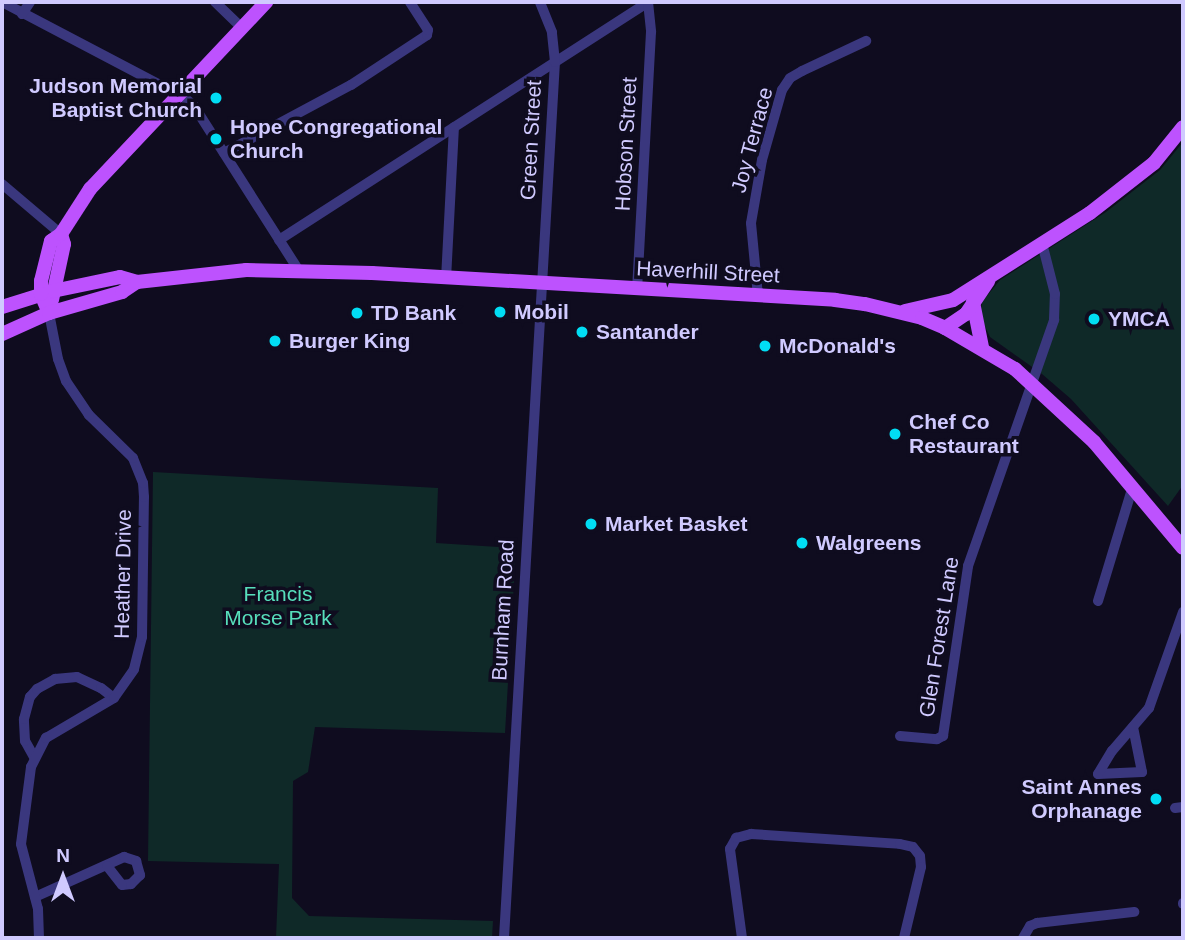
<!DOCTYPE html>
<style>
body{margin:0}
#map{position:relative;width:1185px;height:940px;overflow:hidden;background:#0f0c1f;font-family:Arial,sans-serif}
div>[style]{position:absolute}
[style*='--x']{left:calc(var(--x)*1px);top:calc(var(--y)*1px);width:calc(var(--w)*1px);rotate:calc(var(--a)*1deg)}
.green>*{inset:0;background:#0f2928}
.minor>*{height:10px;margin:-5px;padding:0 5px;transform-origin:5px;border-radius:5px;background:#3a377e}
.major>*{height:14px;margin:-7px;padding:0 7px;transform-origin:7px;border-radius:7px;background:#bd52fe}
.dots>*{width:19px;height:19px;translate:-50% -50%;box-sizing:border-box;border:4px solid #0f0c1f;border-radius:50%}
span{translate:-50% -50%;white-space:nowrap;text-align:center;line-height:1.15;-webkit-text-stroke:7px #0f0c1f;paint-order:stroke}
.poi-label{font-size:21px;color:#d0caff;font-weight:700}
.right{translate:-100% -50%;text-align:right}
.left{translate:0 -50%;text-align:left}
.street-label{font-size:21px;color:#d0caff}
.park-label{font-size:21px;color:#57debb}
.frame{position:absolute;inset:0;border:4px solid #d0caff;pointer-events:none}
.north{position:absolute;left:28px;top:842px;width:70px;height:70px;-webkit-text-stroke:5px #0f0c1f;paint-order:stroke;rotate:0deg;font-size:19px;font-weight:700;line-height:28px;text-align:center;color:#d0caff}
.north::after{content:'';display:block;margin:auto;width:24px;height:32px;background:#d0caff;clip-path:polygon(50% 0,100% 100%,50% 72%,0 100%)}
</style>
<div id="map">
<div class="green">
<div style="clip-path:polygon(1183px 142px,1183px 485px,1168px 506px,1071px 399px,1042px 374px,990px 337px,980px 316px,982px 302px,1000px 280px,1106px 212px,1160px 170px)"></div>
<div style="clip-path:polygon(153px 472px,438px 488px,436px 543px,516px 548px,505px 733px,315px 727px,308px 772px,293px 781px,292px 898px,309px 916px,493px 921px,492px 938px,276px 938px,279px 864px,148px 861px)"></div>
</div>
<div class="minor">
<div style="--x:2;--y:2;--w:207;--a:27.7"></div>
<div style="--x:185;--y:98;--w:12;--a:42"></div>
<div style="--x:194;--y:106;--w:193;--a:57.5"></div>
<div style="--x:215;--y:2;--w:37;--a:44"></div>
<div style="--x:22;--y:14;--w:14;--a:-56"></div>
<div style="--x:224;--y:153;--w:144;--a:-28.2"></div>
<div style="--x:351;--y:85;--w:91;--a:-33.3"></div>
<div style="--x:427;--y:35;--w:5;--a:-79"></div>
<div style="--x:428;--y:30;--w:33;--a:-123"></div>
<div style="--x:2;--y:184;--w:77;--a:40.3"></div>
<div style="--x:279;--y:240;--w:439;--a:-32.8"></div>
<div style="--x:648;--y:2;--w:30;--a:84"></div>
<div style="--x:651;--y:32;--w:257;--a:93.1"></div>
<div style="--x:446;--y:279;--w:152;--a:-87"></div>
<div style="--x:758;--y:296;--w:73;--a:-95.5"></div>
<div style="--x:751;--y:223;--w:64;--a:-80.1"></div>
<div style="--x:762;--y:160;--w:73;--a:-74.1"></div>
<div style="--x:782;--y:90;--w:14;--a:-56"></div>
<div style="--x:790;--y:78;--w:14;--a:-30"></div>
<div style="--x:802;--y:71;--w:71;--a:-25.1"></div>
<div style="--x:1098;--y:601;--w:120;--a:-73.1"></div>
<div style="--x:1133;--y:727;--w:46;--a:78.7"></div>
<div style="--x:1142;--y:772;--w:44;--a:177.4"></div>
<div style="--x:1098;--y:774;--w:27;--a:-59"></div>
<div style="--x:1112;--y:751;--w:57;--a:-49.3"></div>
<div style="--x:1149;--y:708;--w:102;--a:-70.5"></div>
<div style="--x:900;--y:736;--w:37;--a:5"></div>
<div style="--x:937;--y:739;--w:7;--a:-27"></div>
<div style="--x:943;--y:736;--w:172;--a:-81.6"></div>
<div style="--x:968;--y:566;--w:261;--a:-70.7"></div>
<div style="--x:1054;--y:320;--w:26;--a:-88"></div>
<div style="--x:1055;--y:294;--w:53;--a:-104.3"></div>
<div style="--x:34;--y:757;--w:18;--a:-119"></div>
<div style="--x:25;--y:741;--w:22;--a:-93"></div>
<div style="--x:24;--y:719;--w:23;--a:-75"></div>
<div style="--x:30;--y:697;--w:11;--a:-49"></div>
<div style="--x:37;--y:689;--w:21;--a:-29"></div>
<div style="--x:55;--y:679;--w:22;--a:-5"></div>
<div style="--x:77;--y:677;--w:26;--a:25"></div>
<div style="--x:101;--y:688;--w:16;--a:38"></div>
<div style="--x:1175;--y:808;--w:8;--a:-7"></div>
<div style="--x:35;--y:897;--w:98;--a:-24.2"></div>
<div style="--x:124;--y:857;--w:13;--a:18"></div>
<div style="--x:136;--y:861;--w:15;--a:74"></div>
<div style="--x:140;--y:875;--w:13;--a:135"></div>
<div style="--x:131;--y:884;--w:9;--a:174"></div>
<div style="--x:122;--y:885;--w:24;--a:-128"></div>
<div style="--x:1183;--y:904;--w:1;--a:-90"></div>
<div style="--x:39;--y:938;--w:29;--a:-92"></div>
<div style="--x:38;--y:909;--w:67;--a:-104.7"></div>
<div style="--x:21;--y:844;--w:78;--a:-82.6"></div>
<div style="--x:31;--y:767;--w:33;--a:-63"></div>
<div style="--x:46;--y:738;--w:79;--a:-30.5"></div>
<div style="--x:114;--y:698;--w:35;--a:-55"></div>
<div style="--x:134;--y:669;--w:33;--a:-76"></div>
<div style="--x:142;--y:637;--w:140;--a:-89.2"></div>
<div style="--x:144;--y:497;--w:14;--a:-94"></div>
<div style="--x:143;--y:483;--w:27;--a:-112"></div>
<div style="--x:133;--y:458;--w:62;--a:-135.7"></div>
<div style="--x:89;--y:415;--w:41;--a:-124.1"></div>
<div style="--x:66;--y:381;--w:23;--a:-110"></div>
<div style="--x:58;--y:359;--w:47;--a:-101.1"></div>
<div style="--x:504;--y:938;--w:877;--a:-86.67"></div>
<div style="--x:555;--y:62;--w:30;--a:-96"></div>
<div style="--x:552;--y:32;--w:32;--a:-112"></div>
<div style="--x:742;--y:938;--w:90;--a:-97.7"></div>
<div style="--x:730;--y:849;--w:13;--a:-61"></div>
<div style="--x:736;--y:838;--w:16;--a:-15"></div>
<div style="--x:751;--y:834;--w:149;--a:3.8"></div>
<div style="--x:900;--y:844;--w:13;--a:13"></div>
<div style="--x:913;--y:847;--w:11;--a:52"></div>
<div style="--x:920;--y:856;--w:11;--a:85"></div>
<div style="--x:921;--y:867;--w:73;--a:103.5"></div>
<div style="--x:1023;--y:938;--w:14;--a:-60"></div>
<div style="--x:1030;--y:926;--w:8;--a:-23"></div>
<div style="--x:1037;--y:923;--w:98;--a:-6.5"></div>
</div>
<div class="major">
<div style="--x:52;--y:300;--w:57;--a:-77.9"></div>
<div style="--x:64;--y:244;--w:10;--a:-107"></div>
<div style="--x:973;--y:302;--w:46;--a:78.7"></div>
<div style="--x:2;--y:307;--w:53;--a:-17.4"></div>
<div style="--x:53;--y:291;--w:68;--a:-11.8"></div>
<div style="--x:120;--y:277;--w:18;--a:16"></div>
<div style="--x:905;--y:311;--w:49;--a:-12.9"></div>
<div style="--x:953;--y:300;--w:162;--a:-32.4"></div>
<div style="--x:1090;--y:213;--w:81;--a:-38"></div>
<div style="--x:1154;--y:163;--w:46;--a:-51.1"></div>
<div style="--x:49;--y:313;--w:21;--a:-113"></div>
<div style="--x:41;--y:294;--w:13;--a:-90"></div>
<div style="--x:41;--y:281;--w:41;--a:-76"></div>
<div style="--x:51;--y:241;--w:12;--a:-35"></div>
<div style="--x:61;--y:234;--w:54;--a:-57.2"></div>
<div style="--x:90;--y:189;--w:257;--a:-46.7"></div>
<div style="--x:945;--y:328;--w:25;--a:-34"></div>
<div style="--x:966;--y:314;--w:40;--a:-56"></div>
<div style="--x:2;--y:334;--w:51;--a:-24.1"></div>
<div style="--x:49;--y:313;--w:76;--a:-16"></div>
<div style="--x:122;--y:292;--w:18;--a:-34"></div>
<div style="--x:137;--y:282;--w:110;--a:-6.3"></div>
<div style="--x:246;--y:270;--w:126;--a:1.4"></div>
<div style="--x:372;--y:273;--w:464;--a:3.3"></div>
<div style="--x:835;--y:300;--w:30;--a:8"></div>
<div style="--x:865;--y:304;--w:59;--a:13.8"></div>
<div style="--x:922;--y:318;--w:25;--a:23"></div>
<div style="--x:945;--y:328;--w:81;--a:30.4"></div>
<div style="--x:1015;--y:369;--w:108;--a:42.7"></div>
<div style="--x:1094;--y:442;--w:138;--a:50"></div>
</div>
<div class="dots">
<div style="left:216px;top:98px;background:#01ddf4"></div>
<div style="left:216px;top:139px;background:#01ddf4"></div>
<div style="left:500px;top:312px;background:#01ddf4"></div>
<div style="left:357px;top:313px;background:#01ddf4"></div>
<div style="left:1094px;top:319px;background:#01ddf4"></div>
<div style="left:582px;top:332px;background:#01ddf4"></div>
<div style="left:275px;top:341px;background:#01ddf4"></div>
<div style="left:765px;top:346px;background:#01ddf4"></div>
<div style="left:895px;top:434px;background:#01ddf4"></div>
<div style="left:591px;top:524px;background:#01ddf4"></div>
<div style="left:802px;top:543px;background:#01ddf4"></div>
<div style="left:1156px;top:799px;background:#01ddf4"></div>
</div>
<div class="poi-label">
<span class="right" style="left:202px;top:98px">Judson Memorial<br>Baptist Church</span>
<span class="left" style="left:230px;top:139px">Hope Congregational<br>Church</span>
<span class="left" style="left:514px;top:312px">Mobil</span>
<span class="left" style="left:371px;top:313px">TD Bank</span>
<span class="left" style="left:1108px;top:319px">YMCA</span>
<span class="left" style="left:596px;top:332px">Santander</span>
<span class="left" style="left:289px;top:341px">Burger King</span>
<span class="left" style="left:779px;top:346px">McDonald's</span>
<span class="left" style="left:909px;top:434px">Chef Co<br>Restaurant</span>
<span class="left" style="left:605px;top:524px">Market Basket</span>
<span class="left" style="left:816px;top:543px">Walgreens</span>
<span class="right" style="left:1142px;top:799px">Saint Annes<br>Orphanage</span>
</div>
<div class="street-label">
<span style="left:531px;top:140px;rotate:-87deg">Green Street</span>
<span style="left:752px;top:140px;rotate:-75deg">Joy Terrace</span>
<span style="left:626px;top:144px;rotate:-87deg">Hobson Street</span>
<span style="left:708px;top:272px;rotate:3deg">Haverhill Street</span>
<span style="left:123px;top:574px;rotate:-89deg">Heather Drive</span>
<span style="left:503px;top:610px;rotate:-87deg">Burnham Road</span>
<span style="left:939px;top:637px;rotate:-81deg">Glen Forest Lane</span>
</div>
<div class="park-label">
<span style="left:278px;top:606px">Francis<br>Morse Park</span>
</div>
<div class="frame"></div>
<div class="north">N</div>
</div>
